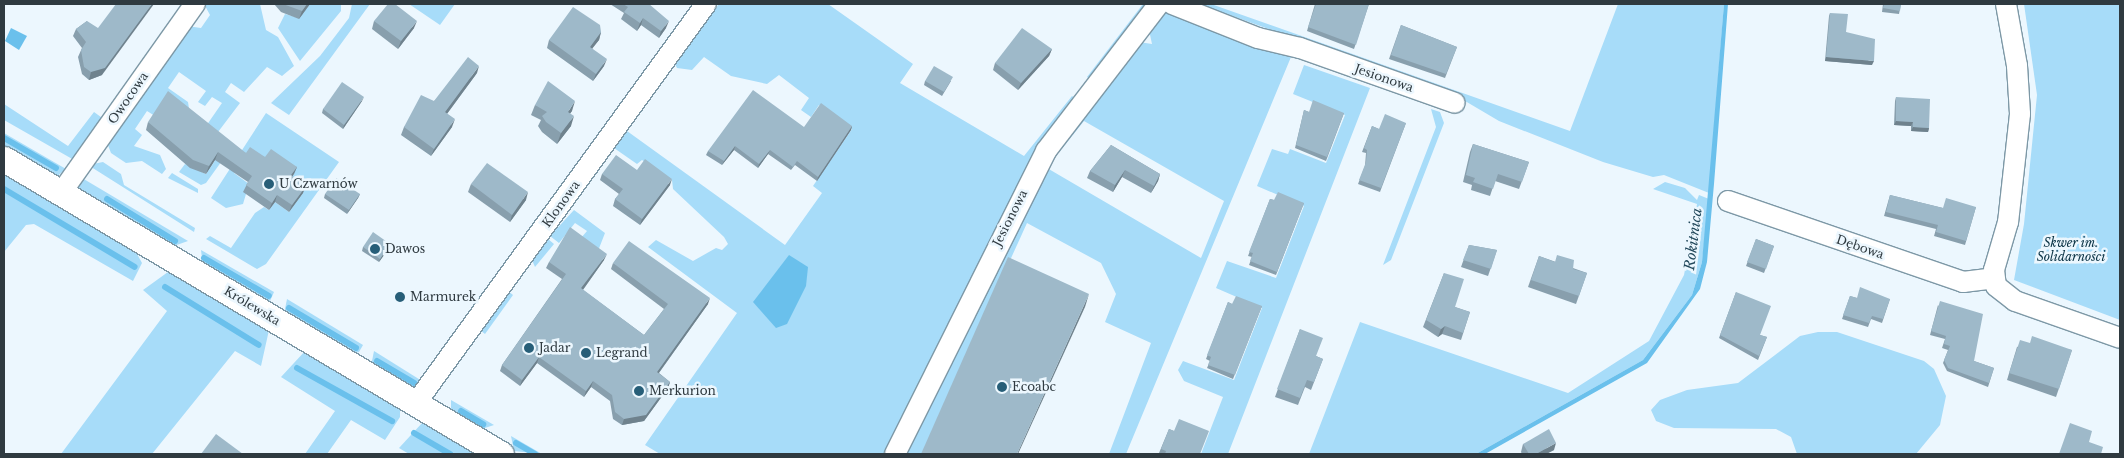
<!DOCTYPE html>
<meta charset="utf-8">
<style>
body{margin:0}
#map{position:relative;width:2124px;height:458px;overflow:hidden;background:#ecf7fe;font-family:"Libre Baskerville",serif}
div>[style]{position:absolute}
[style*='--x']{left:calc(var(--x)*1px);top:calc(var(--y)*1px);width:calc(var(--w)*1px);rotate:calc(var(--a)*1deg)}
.green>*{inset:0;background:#a7dcf9}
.water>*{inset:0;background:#6ac0ec}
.stream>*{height:6px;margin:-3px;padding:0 3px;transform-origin:3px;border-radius:3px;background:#6ac0ec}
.roads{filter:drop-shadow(1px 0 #7d98a6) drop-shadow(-1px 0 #7d98a6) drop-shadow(0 1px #7d98a6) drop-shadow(0 -1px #7d98a6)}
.minor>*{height:20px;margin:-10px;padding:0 10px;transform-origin:10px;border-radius:10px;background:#fff}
.major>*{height:25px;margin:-12.5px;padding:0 12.5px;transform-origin:12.5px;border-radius:12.5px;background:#fff}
.wall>*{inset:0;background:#889fad}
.shaded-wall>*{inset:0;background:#6f828d}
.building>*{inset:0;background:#9eb9c9}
.dots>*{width:14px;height:14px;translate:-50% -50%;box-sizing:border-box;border:2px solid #ecf7fe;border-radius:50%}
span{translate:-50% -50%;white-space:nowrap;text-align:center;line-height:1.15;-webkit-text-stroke:5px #ecf7fe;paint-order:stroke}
.street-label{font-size:12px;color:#2f3a40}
.poi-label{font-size:12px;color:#2f3a40}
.left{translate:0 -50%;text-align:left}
.park-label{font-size:12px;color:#093244;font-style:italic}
.water-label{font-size:14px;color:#23495c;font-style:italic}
.frame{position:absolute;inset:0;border:5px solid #2f3a40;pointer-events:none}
</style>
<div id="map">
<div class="green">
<div style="clip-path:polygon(204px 4px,260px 4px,266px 30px,278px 37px,294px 66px,282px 76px,267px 67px,244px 92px,231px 83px,225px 92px,240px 103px,215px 136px,204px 129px,222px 103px,212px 97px,205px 106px,198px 102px,206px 91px,179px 72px,168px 88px,188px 102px,190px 115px,155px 116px,147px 111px,135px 129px,142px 135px,134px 146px,160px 155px,166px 169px,162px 174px,142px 161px,126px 163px,111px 153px,106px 140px,187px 26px,201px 28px,210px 15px)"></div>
<div style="clip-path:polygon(310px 4px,341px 4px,341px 11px,300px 61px,278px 28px,285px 14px,299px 18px)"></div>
<div style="clip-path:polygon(352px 4px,370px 4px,289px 115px,271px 103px,320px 56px,349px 18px)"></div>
<div style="clip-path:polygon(409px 4px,455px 4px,440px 25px)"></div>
<div style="clip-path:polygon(719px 4px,828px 4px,913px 64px,900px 83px,1024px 156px,1072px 96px,1076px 99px,886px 454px,660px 454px,645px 445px,737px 313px,648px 247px,656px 240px,693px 261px,716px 248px,722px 250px,728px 244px,724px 237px,673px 189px,672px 180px,642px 160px,637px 164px,614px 148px,627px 131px,785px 245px,822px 193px,813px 186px,852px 129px,819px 105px,811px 117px,801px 110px,809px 98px,779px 75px,767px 84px,731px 76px,704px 57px,692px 70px,677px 68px,674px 62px)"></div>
<div style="clip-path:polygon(1143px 4px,1148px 4px,1092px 81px,1087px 77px)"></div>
<div style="clip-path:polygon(1199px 4px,1211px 4px,1570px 131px,1618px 4px,1724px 4px,1709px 193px,1664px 175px,1653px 177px,1603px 162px,1499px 121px,1460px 98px)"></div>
<div style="clip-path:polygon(2024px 4px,2120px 4px,2120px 320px,2014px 280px,2024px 224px,2037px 95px)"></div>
<div style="clip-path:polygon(1167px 11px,1291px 57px,1126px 454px,1109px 454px,1151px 343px,1105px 322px,1116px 294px,1101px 263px,1027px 223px,922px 454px,906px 454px,1047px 168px,1201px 258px,1224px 201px,1084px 121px,1060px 151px,1055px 148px,1139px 42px,1152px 44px,1149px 30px)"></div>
<div style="clip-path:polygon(1304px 65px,1370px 88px,1228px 454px,1201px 454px,1223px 397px,1184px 381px,1178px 370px,1183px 361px,1234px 380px,1262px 308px,1216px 288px,1227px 261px,1276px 278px,1304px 206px,1257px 186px,1272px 149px,1288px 154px,1290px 149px,1326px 163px,1345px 115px,1293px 94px)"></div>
<div style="clip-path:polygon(4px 104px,68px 146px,94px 112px,105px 120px,74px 160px,4px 120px)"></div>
<div style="clip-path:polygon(1431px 109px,1440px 112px,1444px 123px,1391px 260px,1383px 265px,1436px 127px)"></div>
<div style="clip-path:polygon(266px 113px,339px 162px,266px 264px,257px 269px,206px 239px,210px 236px,231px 248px,255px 213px,264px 207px,269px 210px,275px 202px,289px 212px,303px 193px,288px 182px,294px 174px,269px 156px,263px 164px,248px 154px,234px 173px,249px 184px,243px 204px,226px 208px,211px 198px)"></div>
<div style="clip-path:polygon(4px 133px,66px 169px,55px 178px,4px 148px)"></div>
<div style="clip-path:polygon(224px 147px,229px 151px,206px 183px,201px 185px,179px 172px,185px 164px,206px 174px)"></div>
<div style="clip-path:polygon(103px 162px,121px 174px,124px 185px,195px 228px,194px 232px,88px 165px)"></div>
<div style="clip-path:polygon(4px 172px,132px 245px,142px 263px,133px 281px,34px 224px,26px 225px,4px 252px)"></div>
<div style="clip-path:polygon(172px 173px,198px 189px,198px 193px,168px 178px)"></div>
<div style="clip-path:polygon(77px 175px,188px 241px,171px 247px,75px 190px)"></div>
<div style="clip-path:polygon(1665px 182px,1685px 188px,1697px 200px,1699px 195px,1709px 199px,1702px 262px,1692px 295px,1643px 360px,1476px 454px,1309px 454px,1360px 322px,1568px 393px,1649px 341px,1684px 275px,1697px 204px,1653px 189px)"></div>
<div style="clip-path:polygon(574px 210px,605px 233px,598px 251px,581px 238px,587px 231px,575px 223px,559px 243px,550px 236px)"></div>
<div style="clip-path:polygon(548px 239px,554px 244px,535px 267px,532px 260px)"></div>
<div style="clip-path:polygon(201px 250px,274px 292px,270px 301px,203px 267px)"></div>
<div style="clip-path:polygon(168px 272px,269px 330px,261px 366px,235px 351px,152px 454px,61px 454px,167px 311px,143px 290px)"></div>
<div style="clip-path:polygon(508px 291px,513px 295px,485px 334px,480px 330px)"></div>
<div style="clip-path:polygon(287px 299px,363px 345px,359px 352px,352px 354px,284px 314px)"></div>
<div style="clip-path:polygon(1818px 332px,1837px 332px,1924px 361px,1934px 369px,1946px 396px,1940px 425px,1916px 454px,1797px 454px,1791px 437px,1776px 429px,1674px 428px,1656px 421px,1651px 410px,1660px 400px,1687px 390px,1738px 383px,1800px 336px)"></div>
<div style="clip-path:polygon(306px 350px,400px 407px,400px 417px,385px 440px,351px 420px,327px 454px,305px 454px,335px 411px,281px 377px)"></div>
<div style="clip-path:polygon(374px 351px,422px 381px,408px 388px,371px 366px)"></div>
<div style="clip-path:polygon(451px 400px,494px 425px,482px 429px,451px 413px)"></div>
<div style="clip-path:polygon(423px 422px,479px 454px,409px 454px,399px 448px)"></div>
<div style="clip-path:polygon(511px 436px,542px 454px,514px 451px)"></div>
</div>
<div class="water">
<div style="clip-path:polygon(1724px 4px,1728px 4px,1714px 184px,1707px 262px,1700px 289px,1647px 363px,1485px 454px,1476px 454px,1643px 360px,1692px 295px,1702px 262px)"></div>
<div style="clip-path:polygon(11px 28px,27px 36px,19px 50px,5px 41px)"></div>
<div style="clip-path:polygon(789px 255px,808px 267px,806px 286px,787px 324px,776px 328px,753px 302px)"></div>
</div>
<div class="stream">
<div style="--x:4;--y:138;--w:60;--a:30"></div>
<div style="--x:4;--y:189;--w:152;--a:30.8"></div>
<div style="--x:107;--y:199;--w:80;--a:31.7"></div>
<div style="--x:204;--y:258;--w:75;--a:30.3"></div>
<div style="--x:165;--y:287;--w:110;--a:31.7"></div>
<div style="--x:289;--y:308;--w:78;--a:30.8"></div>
<div style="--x:377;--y:361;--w:43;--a:30.7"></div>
<div style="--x:297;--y:368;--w:109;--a:29.2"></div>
<div style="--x:461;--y:411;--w:26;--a:31"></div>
<div style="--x:414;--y:433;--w:42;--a:30.3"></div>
<div style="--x:516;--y:443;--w:22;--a:30"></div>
</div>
<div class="roads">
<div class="minor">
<div style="--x:1172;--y:4;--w:92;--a:21.6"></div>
<div style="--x:1258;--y:38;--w:43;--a:13.4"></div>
<div style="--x:1300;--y:48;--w:164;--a:19.5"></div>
<div style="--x:2006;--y:4;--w:63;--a:79.9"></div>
<div style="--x:2017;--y:66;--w:48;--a:86.4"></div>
<div style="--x:2020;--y:114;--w:109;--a:96.3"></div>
<div style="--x:2008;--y:222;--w:50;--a:106.3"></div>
<div style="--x:1994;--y:270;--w:16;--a:83"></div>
<div style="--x:1996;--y:286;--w:24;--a:38"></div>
<div style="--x:2015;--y:301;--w:111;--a:19.4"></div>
<div style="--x:61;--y:193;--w:232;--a:-54.7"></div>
<div style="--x:1728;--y:201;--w:249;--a:19"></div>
<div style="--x:1963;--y:282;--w:31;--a:-7"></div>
<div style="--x:416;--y:403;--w:493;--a:-54"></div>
<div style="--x:895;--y:454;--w:339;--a:-63.5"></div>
<div style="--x:1046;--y:151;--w:185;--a:-52.5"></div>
</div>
<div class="major">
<div style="--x:4;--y:159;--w:578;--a:30.69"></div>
</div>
</div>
<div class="wall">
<div style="clip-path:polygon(274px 4px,310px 4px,299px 19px,281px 12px)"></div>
<div style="clip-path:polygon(610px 4px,649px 4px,666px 28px,659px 38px,641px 25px,637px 31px,621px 19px,624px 13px)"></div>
<div style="clip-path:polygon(1315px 4px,1369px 4px,1354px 49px,1307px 31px)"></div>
<div style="clip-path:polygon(1883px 4px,1901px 4px,1899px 14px,1882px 12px)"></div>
<div style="clip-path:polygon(1830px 13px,1846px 32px,1872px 65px,1825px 61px,1829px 16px)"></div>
<div style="clip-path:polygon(87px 21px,102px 75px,89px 80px,82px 74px,78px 57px,82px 48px,73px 36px,76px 29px)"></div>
<div style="clip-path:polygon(374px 21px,414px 28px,398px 49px,372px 29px)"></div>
<div style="clip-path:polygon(1401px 25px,1457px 47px,1445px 78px,1389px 59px)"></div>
<div style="clip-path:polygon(601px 32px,599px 40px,592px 48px,604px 66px,593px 81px,547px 48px,549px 40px)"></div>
<div style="clip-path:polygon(1052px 49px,1049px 56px,1018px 90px,993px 70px,995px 63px)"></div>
<div style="clip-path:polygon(477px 73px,447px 114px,452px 127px,431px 156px,401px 135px,404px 127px,434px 101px)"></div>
<div style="clip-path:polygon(925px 81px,951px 81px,942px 96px,924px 85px)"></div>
<div style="clip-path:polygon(1896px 97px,1929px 128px,1928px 132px,1911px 131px,1911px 126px,1894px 125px,1895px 101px)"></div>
<div style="clip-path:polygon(362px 101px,343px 129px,322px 113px,323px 109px)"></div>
<div style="clip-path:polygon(535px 105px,572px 111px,570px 113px,571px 126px,557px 144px,542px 132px,538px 126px,541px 120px,531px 115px)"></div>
<div style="clip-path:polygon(1304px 110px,1309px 112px,1344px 113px,1326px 161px,1295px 148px)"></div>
<div style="clip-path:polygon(148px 122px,246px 153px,265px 157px,297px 167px,292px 177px,303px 193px,289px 212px,275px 202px,269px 210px,243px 192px,248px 182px,215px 160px,206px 174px,190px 168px,146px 130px)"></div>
<div style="clip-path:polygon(1406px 123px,1380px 192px,1358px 184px,1365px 166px,1366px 153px,1362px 152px,1372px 126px,1379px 129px)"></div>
<div style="clip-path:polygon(852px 126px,851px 130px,817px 181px,795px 165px,791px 170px,768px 154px,758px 168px,734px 150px,722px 165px,706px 155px,708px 151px,804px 127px)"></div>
<div style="clip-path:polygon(1473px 144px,1529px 162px,1519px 189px,1495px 181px,1490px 196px,1471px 190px,1472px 185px,1463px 182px,1470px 152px)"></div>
<div style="clip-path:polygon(1111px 145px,1160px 174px,1158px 181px,1151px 193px,1122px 177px,1113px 192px,1087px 178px,1090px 171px)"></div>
<div style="clip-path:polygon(637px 170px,670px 185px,640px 225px,613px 206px,615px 199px,619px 194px,600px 180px,602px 174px)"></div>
<div style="clip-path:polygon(471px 184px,526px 200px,510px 222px,468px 192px)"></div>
<div style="clip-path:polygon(325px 194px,360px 194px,358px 198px,347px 214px,324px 198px)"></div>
<div style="clip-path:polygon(1890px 195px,1943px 208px,1976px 207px,1965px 245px,1934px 236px,1936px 229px,1884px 216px)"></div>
<div style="clip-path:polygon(1270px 199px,1274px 200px,1304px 203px,1276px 275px,1249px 265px,1252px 257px,1248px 256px)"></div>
<div style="clip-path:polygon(1756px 239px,1774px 246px,1764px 273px,1746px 266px)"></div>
<div style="clip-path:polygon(390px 244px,389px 248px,379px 262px,362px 251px,363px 247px)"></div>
<div style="clip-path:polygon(1469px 245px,1497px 250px,1488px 276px,1461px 267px)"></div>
<div style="clip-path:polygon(1539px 256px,1587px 273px,1576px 304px,1528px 287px)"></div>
<div style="clip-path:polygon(604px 260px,583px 290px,644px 335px,664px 309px,611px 269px,613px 263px,708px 304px,659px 373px,670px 382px,668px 388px,644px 421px,622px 425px,613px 419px,610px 401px,591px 387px,584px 397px,537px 363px,520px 386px,500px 371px,502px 365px,562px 279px,546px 268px,549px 262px)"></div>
<div style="clip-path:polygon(1444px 273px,1455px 307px,1470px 312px,1461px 340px,1442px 334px,1438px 337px,1423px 327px)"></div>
<div style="clip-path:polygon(1736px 292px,1760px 335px,1767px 337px,1758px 360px,1719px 338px)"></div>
<div style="clip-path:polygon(1850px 296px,1857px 298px,1890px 299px,1882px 323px,1871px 319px,1868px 327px,1842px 319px)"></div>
<div style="clip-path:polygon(1228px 302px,1232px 304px,1262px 306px,1233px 379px,1207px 368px,1210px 361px,1206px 359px)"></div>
<div style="clip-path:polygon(1938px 305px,1974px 361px,1994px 368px,1988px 387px,1947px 371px,1943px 363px,1948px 350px,1942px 348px,1945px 339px,1930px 335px)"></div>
<div style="clip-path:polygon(1300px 329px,1316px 356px,1323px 359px,1311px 390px,1305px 387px,1298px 405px,1275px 397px)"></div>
<div style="clip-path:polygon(2030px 343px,2072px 350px,2056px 397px,2007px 380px,2017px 347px)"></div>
<div style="clip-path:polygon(1169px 429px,1174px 431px,1200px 454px,1162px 454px,1159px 453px)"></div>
<div style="clip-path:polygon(1523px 444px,1554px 450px,1546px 454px,1522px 454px,1521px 452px)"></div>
</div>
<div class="shaded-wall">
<div style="clip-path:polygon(152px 4px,154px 4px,102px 75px,89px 80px,91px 72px)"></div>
<div style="clip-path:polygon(307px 4px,310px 4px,299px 19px,302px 11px)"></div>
<div style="clip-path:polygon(643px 18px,641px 25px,637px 31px,640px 23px)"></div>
<div style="clip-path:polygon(417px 21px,414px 28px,398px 49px,401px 41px)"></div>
<div style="clip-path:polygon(669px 21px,666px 28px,659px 38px,661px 31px)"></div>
<div style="clip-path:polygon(601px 32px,599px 40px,588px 54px,590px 47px)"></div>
<div style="clip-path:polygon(1052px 49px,1049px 56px,1018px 90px,1021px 83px)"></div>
<div style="clip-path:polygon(1826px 57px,1874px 61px,1872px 65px,1825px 61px)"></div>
<div style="clip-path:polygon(607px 59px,604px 66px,593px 81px,596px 74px)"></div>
<div style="clip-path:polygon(479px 66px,477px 73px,443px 119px,445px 112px)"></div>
<div style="clip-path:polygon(364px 97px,362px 101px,343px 129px,344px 125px)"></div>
<div style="clip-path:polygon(575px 101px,572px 111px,564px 122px,568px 112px)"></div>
<div style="clip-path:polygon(574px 116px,571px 126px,557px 144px,561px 133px)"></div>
<div style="clip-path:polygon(455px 119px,452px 127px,431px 156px,434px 149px)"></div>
<div style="clip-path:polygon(1896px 121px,1913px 122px,1911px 126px,1894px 125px)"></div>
<div style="clip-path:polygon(852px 126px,851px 130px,817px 181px,818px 177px)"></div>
<div style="clip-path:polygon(1913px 127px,1929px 128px,1928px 132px,1911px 131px)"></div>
<div style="clip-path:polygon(735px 146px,734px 150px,722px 165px,724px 161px)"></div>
<div style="clip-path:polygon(770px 150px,768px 154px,758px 168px,759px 164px)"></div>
<div style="clip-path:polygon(218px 152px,215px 160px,206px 174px,209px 166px)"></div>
<div style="clip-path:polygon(297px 167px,294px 174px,288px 183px,291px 175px)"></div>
<div style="clip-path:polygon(1125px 170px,1122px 177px,1113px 192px,1115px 185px)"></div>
<div style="clip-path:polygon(1160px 174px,1158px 181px,1151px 193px,1154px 186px)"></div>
<div style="clip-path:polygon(672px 179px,670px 185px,640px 225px,642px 219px)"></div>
<div style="clip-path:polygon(306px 186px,303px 193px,289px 212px,292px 205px)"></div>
<div style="clip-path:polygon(528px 192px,526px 200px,510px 222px,512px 215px)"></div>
<div style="clip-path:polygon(360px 194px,358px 198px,347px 214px,349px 210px)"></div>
<div style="clip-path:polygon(277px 195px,275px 202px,269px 210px,272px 203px)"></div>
<div style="clip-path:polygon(390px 244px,389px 248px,379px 262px,380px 259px)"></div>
<div style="clip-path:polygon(607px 254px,604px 260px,579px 295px,581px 288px)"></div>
<div style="clip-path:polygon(1089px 294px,1085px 307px,1018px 454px,1017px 454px)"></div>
<div style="clip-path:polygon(710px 298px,708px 304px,655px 378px,657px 372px)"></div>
<div style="clip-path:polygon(1445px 326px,1442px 334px,1438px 337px,1441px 329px)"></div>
<div style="clip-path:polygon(539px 357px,537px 363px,520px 386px,522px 380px)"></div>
<div style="clip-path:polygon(593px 381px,591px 387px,584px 397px,586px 391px)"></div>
<div style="clip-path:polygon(670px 382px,668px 388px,644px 421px,622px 425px,624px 419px)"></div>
<div style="clip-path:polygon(1556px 443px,1554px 450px,1546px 454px,1536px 454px)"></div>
</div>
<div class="building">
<div style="clip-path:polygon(116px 4px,152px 4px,105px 68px,91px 72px,84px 67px,81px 50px,86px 42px,76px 29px,87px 21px,98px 28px)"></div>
<div style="clip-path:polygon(283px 4px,307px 4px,302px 11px)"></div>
<div style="clip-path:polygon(388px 4px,395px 4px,417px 21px,401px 41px,374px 21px)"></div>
<div style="clip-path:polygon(623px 4px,649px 4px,669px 21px,661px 31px,643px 18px,640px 23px,624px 12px,628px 7px)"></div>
<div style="clip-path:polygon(1316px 4px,1369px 4px,1356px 45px,1308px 27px)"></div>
<div style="clip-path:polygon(1884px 4px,1901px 4px,1900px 11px,1883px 8px)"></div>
<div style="clip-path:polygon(573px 7px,600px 25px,601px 32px,590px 47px,607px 59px,596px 74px,549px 40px)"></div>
<div style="clip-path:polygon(1830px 13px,1848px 14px,1846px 32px,1875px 39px,1874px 61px,1826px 57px)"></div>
<div style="clip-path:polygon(1401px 25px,1457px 47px,1446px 74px,1391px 55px)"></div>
<div style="clip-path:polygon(1022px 28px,1052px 49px,1021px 83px,995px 63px)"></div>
<div style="clip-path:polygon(468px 57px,479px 66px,445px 112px,455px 119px,434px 149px,404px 127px,421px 95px,434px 101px)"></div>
<div style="clip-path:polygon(934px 66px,953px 77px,944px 92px,925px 81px)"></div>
<div style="clip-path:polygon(548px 81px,575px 101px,568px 112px,574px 116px,561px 133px,546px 122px,542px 116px,547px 112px,535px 105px)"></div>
<div style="clip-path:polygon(342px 82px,364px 97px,344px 125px,323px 109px)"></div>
<div style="clip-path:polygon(753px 90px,804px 127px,821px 103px,852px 126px,818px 177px,797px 161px,793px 167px,770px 150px,759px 164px,735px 146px,724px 161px,708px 151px)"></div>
<div style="clip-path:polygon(168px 91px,246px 153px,250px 147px,265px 157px,271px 149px,297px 167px,291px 175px,306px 186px,292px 205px,277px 195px,272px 203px,246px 185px,252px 176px,218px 152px,209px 166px,193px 160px,148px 122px)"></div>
<div style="clip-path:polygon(1896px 97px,1930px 99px,1929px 128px,1913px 127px,1913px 122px,1896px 121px)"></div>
<div style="clip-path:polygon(1313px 100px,1344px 113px,1327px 157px,1296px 145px,1304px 110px,1309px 112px)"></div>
<div style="clip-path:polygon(1385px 114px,1406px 123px,1381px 188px,1359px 180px,1366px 162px,1367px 150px,1364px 148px,1372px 126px,1379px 129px)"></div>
<div style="clip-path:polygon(1473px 144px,1529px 162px,1522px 182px,1498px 174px,1493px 189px,1473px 182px,1475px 178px,1466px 175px)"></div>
<div style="clip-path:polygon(1111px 145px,1160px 174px,1154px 186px,1125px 170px,1115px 185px,1090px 171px)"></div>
<div style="clip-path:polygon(616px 155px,637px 170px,645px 159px,672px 179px,642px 219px,615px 199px,623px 189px,602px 174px)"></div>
<div style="clip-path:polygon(487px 163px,528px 192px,512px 215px,471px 184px)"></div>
<div style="clip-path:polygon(336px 178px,360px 194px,349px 210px,325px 194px)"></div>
<div style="clip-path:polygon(1278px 192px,1304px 203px,1277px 272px,1250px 261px,1253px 253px,1249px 252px,1270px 199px,1274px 200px)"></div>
<div style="clip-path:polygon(1890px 195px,1943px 208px,1946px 198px,1976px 207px,1966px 241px,1936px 232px,1938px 225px,1886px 212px)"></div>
<div style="clip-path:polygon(570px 227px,607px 254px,581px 288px,644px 335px,668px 304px,613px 263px,629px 241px,710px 298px,657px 372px,670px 382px,646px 415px,624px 419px,615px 412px,612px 395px,593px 381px,586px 391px,539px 357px,522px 380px,502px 365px,566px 274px,549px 262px)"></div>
<div style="clip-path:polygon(373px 232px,390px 244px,380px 259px,363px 247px)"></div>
<div style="clip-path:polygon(1756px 239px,1774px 246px,1766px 269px,1747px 262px)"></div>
<div style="clip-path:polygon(1469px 245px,1497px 250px,1491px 269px,1463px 260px)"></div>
<div style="clip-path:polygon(1557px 255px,1574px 260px,1573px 269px,1587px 273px,1579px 296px,1531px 280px,1539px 256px,1555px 262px)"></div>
<div style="clip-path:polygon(1008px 257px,1089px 294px,1017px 454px,921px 454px)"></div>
<div style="clip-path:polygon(1444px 273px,1464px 279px,1455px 307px,1470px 312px,1463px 333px,1445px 326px,1441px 329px,1426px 320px)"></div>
<div style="clip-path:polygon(1860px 287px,1890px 299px,1883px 319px,1872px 316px,1869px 323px,1843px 315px,1850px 296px,1857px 298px)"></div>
<div style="clip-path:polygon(1736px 292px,1771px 306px,1760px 335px,1767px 337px,1759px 356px,1720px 335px)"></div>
<div style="clip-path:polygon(1236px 296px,1262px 306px,1235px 375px,1208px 365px,1211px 357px,1207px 355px,1228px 302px,1232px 304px)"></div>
<div style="clip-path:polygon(1940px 301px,1983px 314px,1974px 361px,1994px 368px,1989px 383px,1948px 368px,1944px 360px,1950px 346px,1944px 344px,1946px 336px,1931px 331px)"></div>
<div style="clip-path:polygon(1300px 329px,1323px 338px,1316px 356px,1323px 359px,1314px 382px,1307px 380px,1300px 398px,1277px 389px)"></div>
<div style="clip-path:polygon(2032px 336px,2072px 350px,2059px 389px,2009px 373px,2020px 340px,2030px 343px)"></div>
<div style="clip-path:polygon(1179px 419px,1209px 431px,1200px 454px,1165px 454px,1166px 451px,1161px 449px,1169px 429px,1174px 431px)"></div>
<div style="clip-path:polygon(2070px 423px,2092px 431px,2089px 442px,2103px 447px,2101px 454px,2059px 454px)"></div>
<div style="clip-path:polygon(1549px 429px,1556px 443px,1536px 454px,1529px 454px,1523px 444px)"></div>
<div style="clip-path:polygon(216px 434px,243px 454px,201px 454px)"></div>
</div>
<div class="dots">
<div style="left:269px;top:184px;background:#275e78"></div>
<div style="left:375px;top:249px;background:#275e78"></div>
<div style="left:400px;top:297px;background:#275e78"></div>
<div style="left:529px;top:348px;background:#275e78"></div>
<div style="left:586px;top:353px;background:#275e78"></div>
<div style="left:1002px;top:387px;background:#275e78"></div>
<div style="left:639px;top:391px;background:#275e78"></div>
</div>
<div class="street-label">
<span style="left:1384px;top:78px;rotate:19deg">Jesionowa</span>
<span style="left:128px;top:98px;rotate:-55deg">Owocowa</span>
<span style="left:561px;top:204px;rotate:-54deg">Klonowa</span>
<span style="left:1010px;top:218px;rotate:-63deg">Jesionowa</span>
<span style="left:1860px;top:247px;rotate:19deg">Dębowa</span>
<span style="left:252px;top:306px;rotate:31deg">Królewska</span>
</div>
<div class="poi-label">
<span class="left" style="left:279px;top:184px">U Czwarnów</span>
<span class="left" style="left:385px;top:249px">Dawos</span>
<span class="left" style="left:410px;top:297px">Marmurek</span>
<span class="left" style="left:539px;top:348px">Jadar</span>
<span class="left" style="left:596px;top:353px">Legrand</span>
<span class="left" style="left:1012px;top:387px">Ecoabc</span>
<span class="left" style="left:649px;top:391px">Merkurion</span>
</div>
<div class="park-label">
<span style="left:2071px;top:250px">Skwer im.<br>Solidarności</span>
</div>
<div class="water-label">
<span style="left:1693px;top:239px;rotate:-83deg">Rokitnica</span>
</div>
<div class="frame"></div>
</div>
